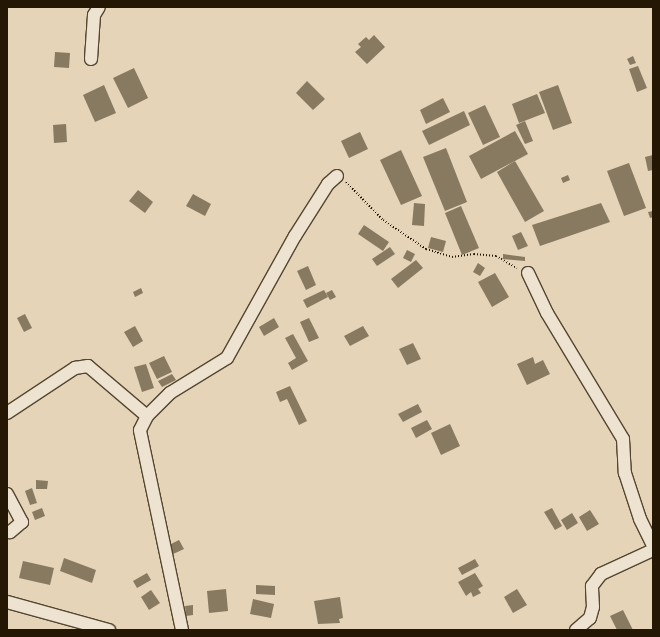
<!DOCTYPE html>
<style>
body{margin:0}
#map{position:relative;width:660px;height:637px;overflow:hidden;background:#e5d4b7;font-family:Vollkorn,serif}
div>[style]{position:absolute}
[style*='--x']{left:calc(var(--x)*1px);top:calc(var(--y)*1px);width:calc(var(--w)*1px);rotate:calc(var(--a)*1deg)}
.building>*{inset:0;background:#887961}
.path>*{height:2px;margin-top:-1px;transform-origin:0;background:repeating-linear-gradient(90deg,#241704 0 1px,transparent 0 3px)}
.roads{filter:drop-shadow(1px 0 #544631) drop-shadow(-1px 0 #544631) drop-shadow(0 1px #544631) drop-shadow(0 -1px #544631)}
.street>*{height:12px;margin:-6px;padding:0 6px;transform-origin:6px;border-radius:6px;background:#eee3d0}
span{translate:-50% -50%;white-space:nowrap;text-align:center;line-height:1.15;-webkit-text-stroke:3px #eee3d0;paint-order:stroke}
.frame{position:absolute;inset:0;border:8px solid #241704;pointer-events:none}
</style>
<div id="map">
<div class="building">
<div style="clip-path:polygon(374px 35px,385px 47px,367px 64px,355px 52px,361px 47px,358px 44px,366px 37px,369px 40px)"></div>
<div style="clip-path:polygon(55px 52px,70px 53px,69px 68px,54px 67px)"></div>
<div style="clip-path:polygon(633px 56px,636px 63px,630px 65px,627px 59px)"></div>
<div style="clip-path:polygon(638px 66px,647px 88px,637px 92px,629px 69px)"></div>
<div style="clip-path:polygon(134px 68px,148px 98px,128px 108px,113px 78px)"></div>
<div style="clip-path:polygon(307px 81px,325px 99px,313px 110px,296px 93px)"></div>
<div style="clip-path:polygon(104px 85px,116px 113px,95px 122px,83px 95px)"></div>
<div style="clip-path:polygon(558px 85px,572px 123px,553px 130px,539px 92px)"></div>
<div style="clip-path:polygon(537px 94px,545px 113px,519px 123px,512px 104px)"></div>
<div style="clip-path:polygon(443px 98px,450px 112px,426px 124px,420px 110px)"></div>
<div style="clip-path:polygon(485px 105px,500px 137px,483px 145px,468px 113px)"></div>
<div style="clip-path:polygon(464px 111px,470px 125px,429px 145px,422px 131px)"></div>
<div style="clip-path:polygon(525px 121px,533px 141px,525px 144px,516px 125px)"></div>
<div style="clip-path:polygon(66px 124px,67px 142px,54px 143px,53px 125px)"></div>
<div style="clip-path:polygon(515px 131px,528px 154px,481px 179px,469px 156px)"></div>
<div style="clip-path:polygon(360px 132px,368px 149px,349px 158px,341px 141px)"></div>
<div style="clip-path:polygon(446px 148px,467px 202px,445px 211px,423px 157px)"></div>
<div style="clip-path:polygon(401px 150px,422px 196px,401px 205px,380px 160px)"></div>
<div style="clip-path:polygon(653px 155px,653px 170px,648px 171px,645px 157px)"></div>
<div style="clip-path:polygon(515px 161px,544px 211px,525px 222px,497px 172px)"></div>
<div style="clip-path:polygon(629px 163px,646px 208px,624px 216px,607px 171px)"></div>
<div style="clip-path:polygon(568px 175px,570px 180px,563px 183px,561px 178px)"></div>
<div style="clip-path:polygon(138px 190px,153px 202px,145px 213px,129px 201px)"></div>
<div style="clip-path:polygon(193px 194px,211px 204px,205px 216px,186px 206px)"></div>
<div style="clip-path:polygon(414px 203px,425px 204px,424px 226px,412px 225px)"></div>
<div style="clip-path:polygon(601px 203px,610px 222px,540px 246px,532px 225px)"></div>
<div style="clip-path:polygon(461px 206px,479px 248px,462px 255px,445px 213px)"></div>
<div style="clip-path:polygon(653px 211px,653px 217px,650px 218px,648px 212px)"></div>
<div style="clip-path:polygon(364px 225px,389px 242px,383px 251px,358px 234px)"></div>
<div style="clip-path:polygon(521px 232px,528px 246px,518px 250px,512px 236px)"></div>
<div style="clip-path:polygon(431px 237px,446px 241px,443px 252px,428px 248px)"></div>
<div style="clip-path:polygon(390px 247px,395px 254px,377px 266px,372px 259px)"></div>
<div style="clip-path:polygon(407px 250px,415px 254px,411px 262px,403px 258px)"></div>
<div style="clip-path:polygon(503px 254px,525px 257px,525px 261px,503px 259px)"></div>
<div style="clip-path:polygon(416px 260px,423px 268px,398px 288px,391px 279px)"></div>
<div style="clip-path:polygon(478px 263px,485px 268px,480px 276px,473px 272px)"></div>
<div style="clip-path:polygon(308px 266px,316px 285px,306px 290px,297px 271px)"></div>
<div style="clip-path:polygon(495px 273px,509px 297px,492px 307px,478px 282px)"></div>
<div style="clip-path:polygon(141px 288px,143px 293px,135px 297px,133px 292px)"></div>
<div style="clip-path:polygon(324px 290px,328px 297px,307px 308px,303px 300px)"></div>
<div style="clip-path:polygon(332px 290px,336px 297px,330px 300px,326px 293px)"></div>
<div style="clip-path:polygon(25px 314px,32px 328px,24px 332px,17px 318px)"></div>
<div style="clip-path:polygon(274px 318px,279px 327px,264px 336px,259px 327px)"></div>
<div style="clip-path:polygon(309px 318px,319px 338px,309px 342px,300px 322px)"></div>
<div style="clip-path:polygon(135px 326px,143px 341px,133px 347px,124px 332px)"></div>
<div style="clip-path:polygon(363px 326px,369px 336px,350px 346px,344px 336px)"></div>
<div style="clip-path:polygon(293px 334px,308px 361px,292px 370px,288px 363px,296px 358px,285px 338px)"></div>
<div style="clip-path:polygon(413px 343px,421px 359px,407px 365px,399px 349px)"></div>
<div style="clip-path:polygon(164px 356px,172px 372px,157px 379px,149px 363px)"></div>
<div style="clip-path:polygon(533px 357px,535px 364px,543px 360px,550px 374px,527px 385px,517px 364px)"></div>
<div style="clip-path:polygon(146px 364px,154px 388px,142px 392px,134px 367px)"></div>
<div style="clip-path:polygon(172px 374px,176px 380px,162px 387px,158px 381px)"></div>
<div style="clip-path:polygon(290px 386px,307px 421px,299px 425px,287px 399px,280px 402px,276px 392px)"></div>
<div style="clip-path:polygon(418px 404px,422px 412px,403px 422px,398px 414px)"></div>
<div style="clip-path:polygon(427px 420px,432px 429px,416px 438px,411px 428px)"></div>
<div style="clip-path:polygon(450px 424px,460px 446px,441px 455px,431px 433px)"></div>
<div style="clip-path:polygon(36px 480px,48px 481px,47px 489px,36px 489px)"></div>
<div style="clip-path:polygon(32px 488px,37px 503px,30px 505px,25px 491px)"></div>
<div style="clip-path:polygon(42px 508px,45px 516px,35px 520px,32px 512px)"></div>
<div style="clip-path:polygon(552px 508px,562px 526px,555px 530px,544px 512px)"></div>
<div style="clip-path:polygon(590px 510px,599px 524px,587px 531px,579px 517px)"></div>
<div style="clip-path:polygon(572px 513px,578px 523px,567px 530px,561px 520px)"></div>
<div style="clip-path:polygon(179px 540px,184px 549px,171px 555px,167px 546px)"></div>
<div style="clip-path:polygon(64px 558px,96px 570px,92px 583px,60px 571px)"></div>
<div style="clip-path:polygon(475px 559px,479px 566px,462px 575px,458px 568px)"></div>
<div style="clip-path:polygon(23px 561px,54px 568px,50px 585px,19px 578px)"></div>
<div style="clip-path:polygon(147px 573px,151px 580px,137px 588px,133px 581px)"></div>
<div style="clip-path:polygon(475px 573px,483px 586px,478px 589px,481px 593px,473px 597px,471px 592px,466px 596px,458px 582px)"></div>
<div style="clip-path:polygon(256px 585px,275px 586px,275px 595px,256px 594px)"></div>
<div style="clip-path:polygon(226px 589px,228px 611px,209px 613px,207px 591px)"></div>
<div style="clip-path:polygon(517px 589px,527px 605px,513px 613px,504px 597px)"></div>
<div style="clip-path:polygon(151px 590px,160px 603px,149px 610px,141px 597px)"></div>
<div style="clip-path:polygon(340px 597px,343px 618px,339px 619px,340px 623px,318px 624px,314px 601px)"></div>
<div style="clip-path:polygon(253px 599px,274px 604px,271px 618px,250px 614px)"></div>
<div style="clip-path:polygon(193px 605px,193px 615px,186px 616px,185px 606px)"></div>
<div style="clip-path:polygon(623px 610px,633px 630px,617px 630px,610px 616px)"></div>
</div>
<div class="path">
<div style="--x:346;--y:182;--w:53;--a:45.8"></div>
<div style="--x:383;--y:220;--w:52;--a:34"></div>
<div style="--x:426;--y:249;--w:27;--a:17"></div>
<div style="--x:452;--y:257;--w:22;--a:-8"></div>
<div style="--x:474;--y:254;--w:22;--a:5"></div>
<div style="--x:496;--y:256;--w:24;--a:30"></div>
</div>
<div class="roads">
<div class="street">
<div style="--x:91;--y:59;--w:44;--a:-86.1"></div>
<div style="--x:94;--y:15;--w:9;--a:-58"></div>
<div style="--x:528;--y:273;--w:44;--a:64.6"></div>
<div style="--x:547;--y:313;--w:147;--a:58.9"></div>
<div style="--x:623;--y:439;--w:34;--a:87"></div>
<div style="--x:625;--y:473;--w:48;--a:71.9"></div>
<div style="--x:640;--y:519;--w:30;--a:64"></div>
<div style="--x:7;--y:413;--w:82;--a:-33.5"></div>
<div style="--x:75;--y:368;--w:13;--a:-9"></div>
<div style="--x:88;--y:366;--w:77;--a:40.3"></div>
<div style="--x:7;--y:494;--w:32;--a:62"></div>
<div style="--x:22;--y:522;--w:16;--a:140"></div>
<div style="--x:7;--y:602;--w:106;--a:15.4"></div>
<div style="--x:182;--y:630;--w:204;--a:-101.9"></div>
<div style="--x:140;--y:430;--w:16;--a:-63"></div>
<div style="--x:147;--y:416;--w:33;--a:-45"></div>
<div style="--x:170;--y:393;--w:67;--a:-31.6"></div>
<div style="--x:227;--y:358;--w:140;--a:-60.9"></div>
<div style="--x:295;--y:236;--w:62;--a:-57.6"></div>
<div style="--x:328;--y:184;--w:12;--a:-42"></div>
<div style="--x:576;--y:630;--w:18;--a:-41"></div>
<div style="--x:590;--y:618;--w:11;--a:-75"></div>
<div style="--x:593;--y:607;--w:21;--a:-93"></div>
<div style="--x:592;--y:586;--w:15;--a:-53"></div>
<div style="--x:601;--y:574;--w:57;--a:-24.8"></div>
</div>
</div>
<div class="frame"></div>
</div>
